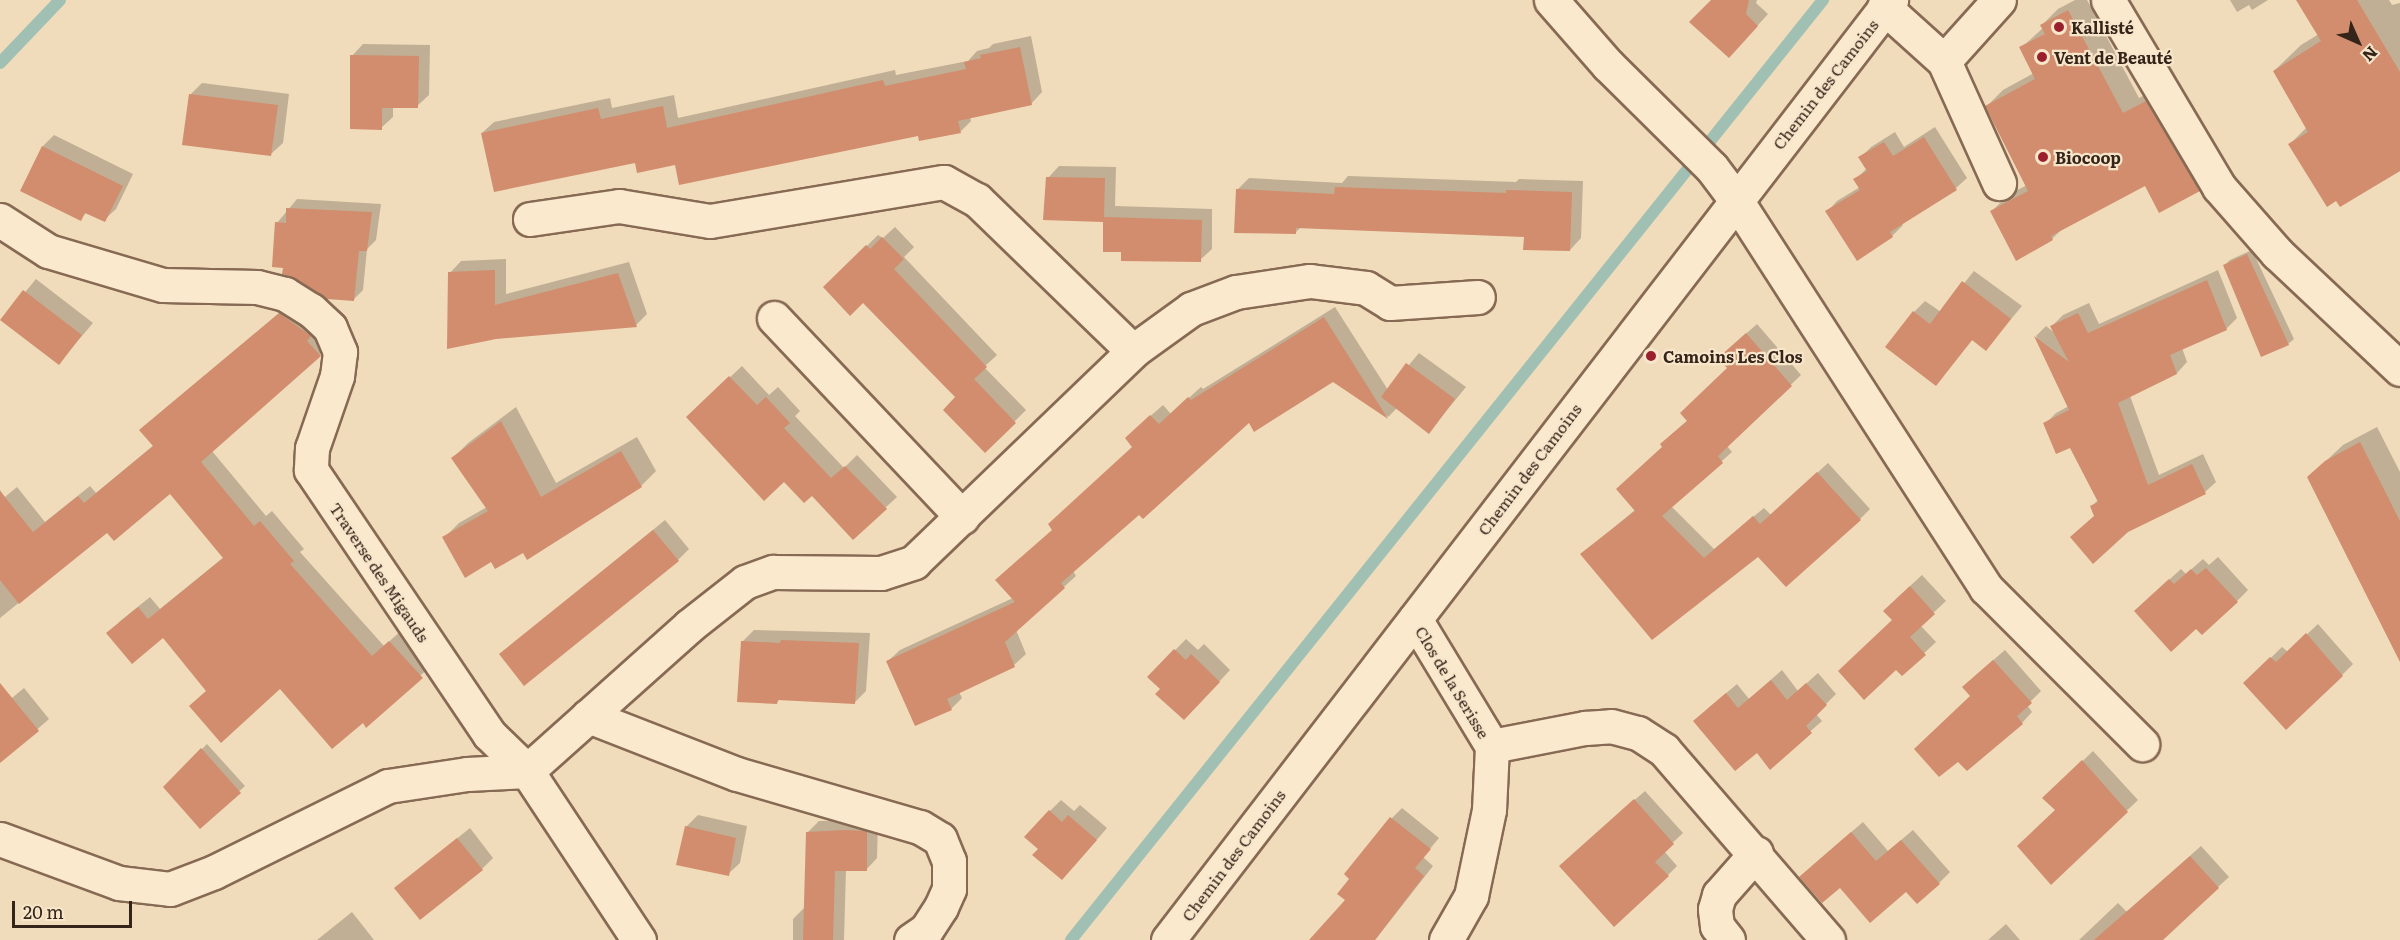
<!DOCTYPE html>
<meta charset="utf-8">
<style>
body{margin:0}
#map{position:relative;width:2400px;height:940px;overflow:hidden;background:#f0dbba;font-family:Literata,serif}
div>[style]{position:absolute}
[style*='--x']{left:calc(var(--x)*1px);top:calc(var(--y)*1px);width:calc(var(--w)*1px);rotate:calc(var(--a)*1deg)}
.shadow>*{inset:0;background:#0003}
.stream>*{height:12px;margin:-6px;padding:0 6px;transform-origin:6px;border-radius:6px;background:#9fc0b3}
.building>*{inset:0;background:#d18d6d}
.roads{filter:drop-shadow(2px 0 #876a54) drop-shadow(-2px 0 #876a54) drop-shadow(0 2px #876a54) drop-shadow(0 -2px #876a54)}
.minor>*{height:33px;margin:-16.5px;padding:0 16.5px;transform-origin:16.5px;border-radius:16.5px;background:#fbe9cd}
.dots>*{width:16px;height:16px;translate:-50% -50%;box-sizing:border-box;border:3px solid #f7e6ca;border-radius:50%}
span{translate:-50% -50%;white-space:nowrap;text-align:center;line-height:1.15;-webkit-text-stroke:4.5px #f7e6ca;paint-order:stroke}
.poi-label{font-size:16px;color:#35241a;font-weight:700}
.left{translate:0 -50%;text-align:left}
.street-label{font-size:16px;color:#35241a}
.north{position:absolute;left:2328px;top:12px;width:60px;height:60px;-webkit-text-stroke:4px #f7e6ca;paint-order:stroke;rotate:135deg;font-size:16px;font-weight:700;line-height:24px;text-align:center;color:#35241a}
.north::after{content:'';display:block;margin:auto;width:21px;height:27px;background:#35241a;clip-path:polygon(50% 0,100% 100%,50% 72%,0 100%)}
.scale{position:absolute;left:12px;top:901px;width:120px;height:27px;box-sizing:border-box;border:3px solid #35241a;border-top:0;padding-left:8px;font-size:18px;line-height:21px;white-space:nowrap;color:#35241a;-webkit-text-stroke:4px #f7e6ca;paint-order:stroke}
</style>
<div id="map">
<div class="shadow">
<div style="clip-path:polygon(1713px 0,1757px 0,1756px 3px,1768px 14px,1740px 45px)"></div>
<div style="clip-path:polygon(2075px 0,2087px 0,2139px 98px,2162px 86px,2215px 174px,2199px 190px,2146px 184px,2063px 228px,2052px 239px,1992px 211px,2008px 195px,2027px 185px,1987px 106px,2003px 90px,2034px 73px,2021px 48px,2043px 28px,2042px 25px,2058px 9px)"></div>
<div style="clip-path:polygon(2230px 0,2268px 0,2252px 10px,2249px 5px,2237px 12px)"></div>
<div style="clip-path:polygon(2298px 0,2389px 0,2392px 5px,2400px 3px,2400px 171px,2341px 205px,2290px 144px,2307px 127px,2274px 71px,2301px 45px,2319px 34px)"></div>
<div style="clip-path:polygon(1031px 36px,1042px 92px,1031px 104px,970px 117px,971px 121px,960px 132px,919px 134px,676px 163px,636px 161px,482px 133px,494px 122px,610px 98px,612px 108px,674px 95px,678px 118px,895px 70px,896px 75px,968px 61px,977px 51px,989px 48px,993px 44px)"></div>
<div style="clip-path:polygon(363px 44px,430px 45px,429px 95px,417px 106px,393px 106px,393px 117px,381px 128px,352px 56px)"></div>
<div style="clip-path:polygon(202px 83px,289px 94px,283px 143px,271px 154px,190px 95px)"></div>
<div style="clip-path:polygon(1935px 127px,1967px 178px,1956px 188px,1901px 223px,1903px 225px,1892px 236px,1857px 259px,1827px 212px,1837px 201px,1860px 187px,1855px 180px,1867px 168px,1860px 158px,1871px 147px,1895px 132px,1904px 147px)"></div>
<div style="clip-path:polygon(54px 135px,133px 174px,116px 209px,104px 220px,87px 212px,80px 219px,43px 146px)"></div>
<div style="clip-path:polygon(1059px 166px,1116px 167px,1115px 206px,1212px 209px,1212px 249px,1200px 260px,1122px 251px,1105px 221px,1048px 178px)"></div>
<div style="clip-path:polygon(1348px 176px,1516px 182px,1519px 179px,1583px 181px,1581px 238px,1570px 250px,1525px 236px,1301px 227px,1295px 233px,1237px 190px,1249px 178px,1342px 183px)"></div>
<div style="clip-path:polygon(297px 199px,381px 204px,376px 240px,367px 249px,363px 290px,353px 300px,277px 223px)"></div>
<div style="clip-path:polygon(895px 227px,914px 247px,904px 257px,997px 355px,984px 367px,1026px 410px,985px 451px,957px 397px,863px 300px,825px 287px,878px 235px,883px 238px)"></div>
<div style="clip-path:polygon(2252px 250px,2294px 339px,2288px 344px,2225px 265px,2230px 260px)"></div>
<div style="clip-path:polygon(506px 259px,506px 294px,629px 262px,647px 314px,636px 325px,496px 338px,450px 273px,461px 261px)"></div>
<div style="clip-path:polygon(2218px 270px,2237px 318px,2226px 329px,2182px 348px,2187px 362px,2177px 373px,2130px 396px,2159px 475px,2203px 454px,2216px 482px,2205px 492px,2127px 531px,2096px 515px,2092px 506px,2098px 500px,2071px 446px,2045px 424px,2056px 413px,2069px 406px,2036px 336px,2046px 326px,2056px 334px,2052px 326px,2063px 315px,2089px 303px,2099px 324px)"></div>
<div style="clip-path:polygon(1974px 271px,2022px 306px,1986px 349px,1973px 339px,1936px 384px,1914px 312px,1925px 301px,1941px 312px)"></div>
<div style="clip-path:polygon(36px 279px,93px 323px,59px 363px,2px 320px)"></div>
<div style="clip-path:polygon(292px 303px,331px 344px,212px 451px,266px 516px,272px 511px,304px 549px,300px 552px,384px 646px,401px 631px,432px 666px,363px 721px,280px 687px,207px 691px,163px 636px,119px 622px,150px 597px,160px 609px,224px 557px,170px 492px,107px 531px,0 618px,0 490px,5px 497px,17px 487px,45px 522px,90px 486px,96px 493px,154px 445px,152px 420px)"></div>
<div style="clip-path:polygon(1335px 307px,1388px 390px,1419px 353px,1466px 387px,1429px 432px,1397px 408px,1388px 417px,1334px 380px,1249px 421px,1139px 513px,1073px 571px,1076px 576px,1016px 630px,1026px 654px,1014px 665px,959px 692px,962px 698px,951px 709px,888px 661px,900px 650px,1013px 598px,1054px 529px,1134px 446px,1138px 427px,1163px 405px,1171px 414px,1201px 387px,1203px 389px)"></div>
<div style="clip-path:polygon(1757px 324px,1801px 375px,1727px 446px,1732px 452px,1671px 506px,1714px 549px,1764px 508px,1771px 515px,1828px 463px,1870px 509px,1860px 519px,1759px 555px,1652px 638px,1582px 554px,1636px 509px,1672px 434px,1688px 420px,1729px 368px,1730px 348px)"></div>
<div style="clip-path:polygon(742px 366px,769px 395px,778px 387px,800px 411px,795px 416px,844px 468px,857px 455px,897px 497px,885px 508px,812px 494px,785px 480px,688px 417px)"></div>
<div style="clip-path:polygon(516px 407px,556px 483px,637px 437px,656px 471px,641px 486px,524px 551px,492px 559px,444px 538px,459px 523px,487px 507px,453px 458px,468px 443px)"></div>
<div style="clip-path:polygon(2377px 427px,2400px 472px,2400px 659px,2309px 477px,2343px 445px)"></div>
<div style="clip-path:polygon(665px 520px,689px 549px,678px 560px,501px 654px)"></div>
<div style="clip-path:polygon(2218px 557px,2248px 590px,2237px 601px,2196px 626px,2147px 600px,2181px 569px,2186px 574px,2203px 559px,2209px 565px)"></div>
<div style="clip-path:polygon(1922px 575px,1946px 601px,1920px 625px,1936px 642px,1902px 674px,1896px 668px,1894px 620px,1896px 599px)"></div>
<div style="clip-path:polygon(2318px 624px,2353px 664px,2342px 675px,2245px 683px,2282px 647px,2288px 652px)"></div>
<div style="clip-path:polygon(754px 630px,870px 633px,866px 691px,855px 702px,780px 699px,777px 702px,742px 642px)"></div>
<div style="clip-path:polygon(1186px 639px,1198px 650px,1204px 644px,1230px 670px,1196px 707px,1162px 689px,1149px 677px)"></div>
<div style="clip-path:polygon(2005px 650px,2041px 691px,2027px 705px,2032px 712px,2022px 723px,1958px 760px,1975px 676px)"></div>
<div style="clip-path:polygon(1782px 670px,1798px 691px,1818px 673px,1836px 694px,1816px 714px,1822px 721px,1770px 767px,1757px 751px,1706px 710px,1737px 684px,1749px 699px)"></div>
<div style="clip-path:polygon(24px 688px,49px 719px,0 762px,0 708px)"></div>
<div style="clip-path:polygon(207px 744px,245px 786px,200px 827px,165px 787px)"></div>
<div style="clip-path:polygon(2093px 751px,2138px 800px,2051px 883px,2057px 810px,2045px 798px)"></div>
<div style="clip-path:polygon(1645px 791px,1683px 833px,1664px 851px,1677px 866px,1668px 875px,1571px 856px)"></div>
<div style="clip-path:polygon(1061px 800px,1074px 811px,1080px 805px,1107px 828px,1073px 867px,1040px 849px,1050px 811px)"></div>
<div style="clip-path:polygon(1402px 808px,1439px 838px,1423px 857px,1433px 866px,1375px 940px,1311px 940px,1347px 900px,1351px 879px,1392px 818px)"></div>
<div style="clip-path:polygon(698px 815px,747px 826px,740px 863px,728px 874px,686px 827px)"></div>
<div style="clip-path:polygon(878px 820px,877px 858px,866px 870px,846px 869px,844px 940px,793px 940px,793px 919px,806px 906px,808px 832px,819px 821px)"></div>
<div style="clip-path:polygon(1863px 822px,1888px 851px,1913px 830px,1950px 872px,1939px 883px,1906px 890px,1840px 886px,1812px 866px)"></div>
<div style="clip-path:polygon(470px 828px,493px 858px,482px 869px,396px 888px)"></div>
<div style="clip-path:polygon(2201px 846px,2229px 877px,2160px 940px,2079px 940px,2118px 903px,2127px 912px)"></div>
<div style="clip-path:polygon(352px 912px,374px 940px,317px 940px)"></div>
<div style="clip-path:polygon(2006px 924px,2020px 940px,1988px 940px)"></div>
</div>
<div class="stream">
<div style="--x:0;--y:63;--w:87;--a:-46.4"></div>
<div style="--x:1071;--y:940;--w:1204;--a:-51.34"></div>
</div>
<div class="building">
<div style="clip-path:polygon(1711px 0,1749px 0,1746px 14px,1758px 26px,1729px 58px,1689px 22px)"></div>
<div style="clip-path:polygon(2296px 0,2357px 0,2400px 72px,2400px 171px,2340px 207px,2336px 201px,2327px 207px,2288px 144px,2308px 132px,2273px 71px,2321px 41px)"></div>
<div style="clip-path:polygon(2068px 10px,2123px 113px,2146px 101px,2200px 191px,2159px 213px,2145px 186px,2051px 236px,2053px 240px,2016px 261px,1990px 211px,2028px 191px,1985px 106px,2035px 79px,2019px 47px,2045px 34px,2040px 25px)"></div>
<div style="clip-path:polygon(1020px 47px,1032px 105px,958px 121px,961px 133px,919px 141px,918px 136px,679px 185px,675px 165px,637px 173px,635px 163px,494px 192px,481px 133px,598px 108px,601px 119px,663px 106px,667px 128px,883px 80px,885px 86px,966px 69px,964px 62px,981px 58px,980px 55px)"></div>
<div style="clip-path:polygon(350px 55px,419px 56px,418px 108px,382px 108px,382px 130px,350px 129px)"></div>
<div style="clip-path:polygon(189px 94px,278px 105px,271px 156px,182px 145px)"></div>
<div style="clip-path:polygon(1924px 137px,1957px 190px,1890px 232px,1893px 237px,1857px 261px,1825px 211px,1860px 190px,1853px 179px,1867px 171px,1858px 157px,1884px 142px,1893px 156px)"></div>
<div style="clip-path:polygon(42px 146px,123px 186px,105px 222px,85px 213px,81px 221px,20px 191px)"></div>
<div style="clip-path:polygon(1046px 177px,1105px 178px,1104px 217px,1202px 220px,1201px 262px,1121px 261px,1121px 252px,1103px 252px,1103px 222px,1043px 220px)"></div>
<div style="clip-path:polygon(1335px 187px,1506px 193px,1506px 190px,1572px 192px,1570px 251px,1523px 250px,1524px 237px,1296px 228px,1296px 234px,1234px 233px,1236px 189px,1334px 194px)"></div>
<div style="clip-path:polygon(286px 208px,372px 212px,367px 251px,359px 251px,354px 301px,327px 299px,295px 278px,282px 274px,283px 268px,272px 267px,275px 222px,286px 223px)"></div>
<div style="clip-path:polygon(882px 237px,904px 259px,894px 269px,987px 367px,974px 379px,1016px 423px,985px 453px,943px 410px,955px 397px,863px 303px,850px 316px,823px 287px,866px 245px,870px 249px)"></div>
<div style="clip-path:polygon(2247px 254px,2289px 345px,2261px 357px,2223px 265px)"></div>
<div style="clip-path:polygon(495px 270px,495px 305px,618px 273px,637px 327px,496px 339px,447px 349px,448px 272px)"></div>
<div style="clip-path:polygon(2207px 280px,2227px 330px,2170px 355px,2177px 374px,2118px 403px,2148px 485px,2192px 464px,2206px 494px,2128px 532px,2093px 564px,2070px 537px,2094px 516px,2090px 506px,2098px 502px,2070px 448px,2056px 454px,2043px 423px,2069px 410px,2034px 336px,2069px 362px,2050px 326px,2078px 313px,2088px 333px)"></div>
<div style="clip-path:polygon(1962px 281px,2011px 319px,1986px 351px,1972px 340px,1936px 386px,1885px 347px,1913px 311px,1930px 324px)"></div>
<div style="clip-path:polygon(23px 290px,82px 335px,59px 365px,0 320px)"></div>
<div style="clip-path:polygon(279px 313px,311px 336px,307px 341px,321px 356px,201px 462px,254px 526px,260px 521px,294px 561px,290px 564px,372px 656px,389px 641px,423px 678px,366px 728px,363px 723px,332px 749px,280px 689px,221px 743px,189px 706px,206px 691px,163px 638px,132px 664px,106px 633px,138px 607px,148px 619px,223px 558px,170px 494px,114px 541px,107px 533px,19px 604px,0 580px,0 491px,33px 532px,78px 496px,84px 503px,153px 446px,139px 430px)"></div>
<div style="clip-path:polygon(1324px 317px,1388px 419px,1333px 382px,1254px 432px,1249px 423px,1143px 519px,1139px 515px,1061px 583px,1065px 588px,1005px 642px,1015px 667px,947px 699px,952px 710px,915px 726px,886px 661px,1015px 602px,995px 580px,1052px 530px,1048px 524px,1132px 447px,1125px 438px,1150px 415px,1159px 424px,1188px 397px,1191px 400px)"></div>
<div style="clip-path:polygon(1746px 333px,1792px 386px,1718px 456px,1723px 463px,1662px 516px,1704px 558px,1753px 516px,1760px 524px,1817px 472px,1861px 520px,1786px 587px,1758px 557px,1652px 640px,1580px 554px,1635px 511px,1616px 489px,1662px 447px,1660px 444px,1687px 421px,1680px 413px,1727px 368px,1718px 358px)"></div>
<div style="clip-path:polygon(1406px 363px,1455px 399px,1429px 434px,1381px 397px)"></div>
<div style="clip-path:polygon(729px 376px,757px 405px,766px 397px,790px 423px,784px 428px,831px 478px,845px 466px,887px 509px,853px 540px,812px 496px,804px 503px,784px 482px,764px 501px,686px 417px)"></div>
<div style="clip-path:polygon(501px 421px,541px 497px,621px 451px,642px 487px,527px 560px,523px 553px,495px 569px,491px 562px,465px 578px,442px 537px,488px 511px,451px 458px)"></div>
<div style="clip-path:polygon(2360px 442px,2400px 521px,2400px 662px,2307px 477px,2325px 461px)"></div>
<div style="clip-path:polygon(653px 530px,679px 561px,524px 686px,499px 654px)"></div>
<div style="clip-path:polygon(2206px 568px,2238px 602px,2202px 635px,2196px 629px,2171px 652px,2134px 611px,2169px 579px,2174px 584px,2191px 569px,2197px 575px)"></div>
<div style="clip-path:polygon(1910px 586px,1935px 614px,1910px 637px,1926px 655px,1902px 676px,1896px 670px,1864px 700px,1838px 671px,1892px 620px,1883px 611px)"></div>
<div style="clip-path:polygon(2306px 633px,2343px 676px,2286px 730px,2243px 683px,2270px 657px,2276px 662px)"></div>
<div style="clip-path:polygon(781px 640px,859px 643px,855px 704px,778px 700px,777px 704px,737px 702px,741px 641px,780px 643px)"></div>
<div style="clip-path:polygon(1174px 649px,1186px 660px,1191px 654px,1220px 682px,1184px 720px,1155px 694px,1160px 689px,1147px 677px)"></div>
<div style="clip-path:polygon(1993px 660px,2032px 703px,2017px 716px,2023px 724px,1967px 771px,1958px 762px,1939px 777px,1914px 749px,1970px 696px,1962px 687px)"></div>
<div style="clip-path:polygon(1771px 680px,1787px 700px,1806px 683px,1827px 705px,1806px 726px,1812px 733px,1770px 770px,1757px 753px,1735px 771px,1693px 721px,1726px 693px,1738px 708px)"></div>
<div style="clip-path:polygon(0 683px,39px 731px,0 763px)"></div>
<div style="clip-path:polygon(201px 748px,241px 793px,200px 829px,163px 787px)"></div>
<div style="clip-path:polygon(2082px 760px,2128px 812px,2051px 885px,2017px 846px,2055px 810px,2042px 798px)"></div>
<div style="clip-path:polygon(1634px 799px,1674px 844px,1655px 862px,1669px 876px,1614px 927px,1559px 866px)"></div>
<div style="clip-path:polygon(1049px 810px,1062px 822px,1068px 815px,1097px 840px,1062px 880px,1032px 855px,1038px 849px,1024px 837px)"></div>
<div style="clip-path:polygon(1390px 817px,1431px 849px,1415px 868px,1424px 876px,1375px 940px,1309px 940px,1345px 900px,1337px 894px,1349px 879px,1344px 874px)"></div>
<div style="clip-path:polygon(685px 826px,736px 838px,729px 876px,676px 865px)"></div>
<div style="clip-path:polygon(845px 830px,867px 831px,867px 871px,835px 871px,833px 940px,803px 940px,806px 832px)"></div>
<div style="clip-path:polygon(1851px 832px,1876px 861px,1901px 840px,1940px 884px,1917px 904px,1906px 892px,1870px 923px,1840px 888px,1822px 903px,1799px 877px)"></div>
<div style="clip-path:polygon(457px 838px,483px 870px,420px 920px,394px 888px)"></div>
<div style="clip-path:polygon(2190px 856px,2219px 888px,2163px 940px,2094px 940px)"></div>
</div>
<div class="roads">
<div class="minor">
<div style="--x:1551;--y:0;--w:86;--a:48.8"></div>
<div style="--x:1608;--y:65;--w:146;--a:44.7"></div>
<div style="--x:1712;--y:168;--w:40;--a:53"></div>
<div style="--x:1736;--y:200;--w:462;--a:57.2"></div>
<div style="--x:1986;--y:588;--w:221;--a:45"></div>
<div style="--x:2108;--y:0;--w:217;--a:59.3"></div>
<div style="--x:2219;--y:187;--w:88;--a:48.7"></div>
<div style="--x:2277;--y:253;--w:169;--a:43.3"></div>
<div style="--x:1884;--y:7;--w:81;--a:42"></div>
<div style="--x:1944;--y:61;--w:82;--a:-48"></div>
<div style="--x:1944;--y:61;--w:134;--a:65.7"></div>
<div style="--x:530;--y:219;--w:90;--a:-8.3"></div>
<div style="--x:619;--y:206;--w:92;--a:9.4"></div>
<div style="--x:710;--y:221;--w:237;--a:-9.5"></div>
<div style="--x:944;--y:182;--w:38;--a:29"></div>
<div style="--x:977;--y:200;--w:217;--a:44.1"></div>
<div style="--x:0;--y:220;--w:57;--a:32.9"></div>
<div style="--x:48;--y:251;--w:120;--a:16.5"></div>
<div style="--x:163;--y:285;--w:94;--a:1.2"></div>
<div style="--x:257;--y:287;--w:29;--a:14"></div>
<div style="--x:285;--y:294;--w:31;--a:32"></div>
<div style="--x:311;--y:310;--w:26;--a:43"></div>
<div style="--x:330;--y:328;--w:26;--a:67"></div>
<div style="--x:340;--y:352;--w:24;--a:97"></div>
<div style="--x:337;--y:376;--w:76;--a:109.1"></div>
<div style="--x:312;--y:448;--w:22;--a:93"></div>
<div style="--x:311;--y:470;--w:318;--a:56"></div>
<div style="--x:489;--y:734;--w:53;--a:44.2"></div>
<div style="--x:527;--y:771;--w:203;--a:56.5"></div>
<div style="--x:774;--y:318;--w:274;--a:46.6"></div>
<div style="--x:1415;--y:619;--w:149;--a:58.8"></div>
<div style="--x:1492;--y:746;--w:95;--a:-11"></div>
<div style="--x:1585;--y:728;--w:26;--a:-4"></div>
<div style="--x:1611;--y:726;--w:28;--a:15"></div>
<div style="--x:1638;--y:733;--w:31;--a:33"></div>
<div style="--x:1664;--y:750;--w:251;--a:49.2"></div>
<div style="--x:588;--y:716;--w:160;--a:21.3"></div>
<div style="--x:737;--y:774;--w:191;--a:16.2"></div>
<div style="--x:920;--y:827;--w:23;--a:31"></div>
<div style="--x:940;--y:839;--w:24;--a:68"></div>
<div style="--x:949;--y:861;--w:28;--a:90"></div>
<div style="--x:949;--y:889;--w:20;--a:114"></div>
<div style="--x:941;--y:907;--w:27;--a:123"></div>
<div style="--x:926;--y:930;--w:18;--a:146"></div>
<div style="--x:0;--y:839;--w:127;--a:20.3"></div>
<div style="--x:119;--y:883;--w:51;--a:6.7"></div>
<div style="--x:170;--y:889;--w:47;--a:-21.1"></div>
<div style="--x:214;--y:872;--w:194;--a:-26.3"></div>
<div style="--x:388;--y:786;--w:80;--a:-8.6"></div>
<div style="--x:467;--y:774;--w:60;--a:-2.9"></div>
<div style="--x:527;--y:771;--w:217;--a:-41.8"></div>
<div style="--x:689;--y:626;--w:71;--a:-38.2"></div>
<div style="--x:745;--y:582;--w:30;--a:-20"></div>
<div style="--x:773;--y:572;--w:108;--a:0.5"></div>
<div style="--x:881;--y:573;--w:35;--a:-18"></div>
<div style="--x:914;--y:562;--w:304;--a:-43.9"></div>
<div style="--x:1133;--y:351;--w:72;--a:-35.9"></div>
<div style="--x:1191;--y:309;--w:48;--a:-20.7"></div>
<div style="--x:1236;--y:292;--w:75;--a:-8.5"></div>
<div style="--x:1310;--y:281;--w:56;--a:7.1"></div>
<div style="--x:1366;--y:288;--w:28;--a:32"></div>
<div style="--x:1390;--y:303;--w:88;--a:-3.9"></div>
<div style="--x:1168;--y:940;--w:1186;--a:-52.43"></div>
<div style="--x:1446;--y:940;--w:51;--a:-60.4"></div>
<div style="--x:1471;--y:896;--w:88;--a:-78.2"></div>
<div style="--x:1489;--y:810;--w:64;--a:-87.3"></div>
<div style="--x:1728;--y:940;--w:18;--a:-128"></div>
<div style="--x:1717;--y:926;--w:17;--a:-97"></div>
<div style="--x:1715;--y:909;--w:15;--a:-74"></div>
<div style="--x:1719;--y:895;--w:56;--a:-48.6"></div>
</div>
</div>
<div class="dots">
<div style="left:2059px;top:27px;background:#9a202d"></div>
<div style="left:2042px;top:57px;background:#9a202d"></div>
<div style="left:2043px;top:157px;background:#9a202d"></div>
<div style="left:1651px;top:356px;background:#9a202d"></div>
</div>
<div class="poi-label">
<span class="left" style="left:2071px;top:27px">Kallisté</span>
<span class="left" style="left:2054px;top:57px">Vent de Beauté</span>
<span class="left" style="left:2055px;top:157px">Biocoop</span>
<span class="left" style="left:1663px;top:356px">Camoins Les Clos</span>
</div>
<div class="street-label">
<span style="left:1825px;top:84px;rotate:-52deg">Chemin des Camoins</span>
<span style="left:1529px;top:469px;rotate:-53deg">Chemin des Camoins</span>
<span style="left:380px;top:572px;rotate:56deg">Traverse des Migauds</span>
<span style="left:1453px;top:682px;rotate:59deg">Clos de la Serisse</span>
<span style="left:1233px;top:855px;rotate:-53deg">Chemin des Camoins</span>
</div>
<div class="north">N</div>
<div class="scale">20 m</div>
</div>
